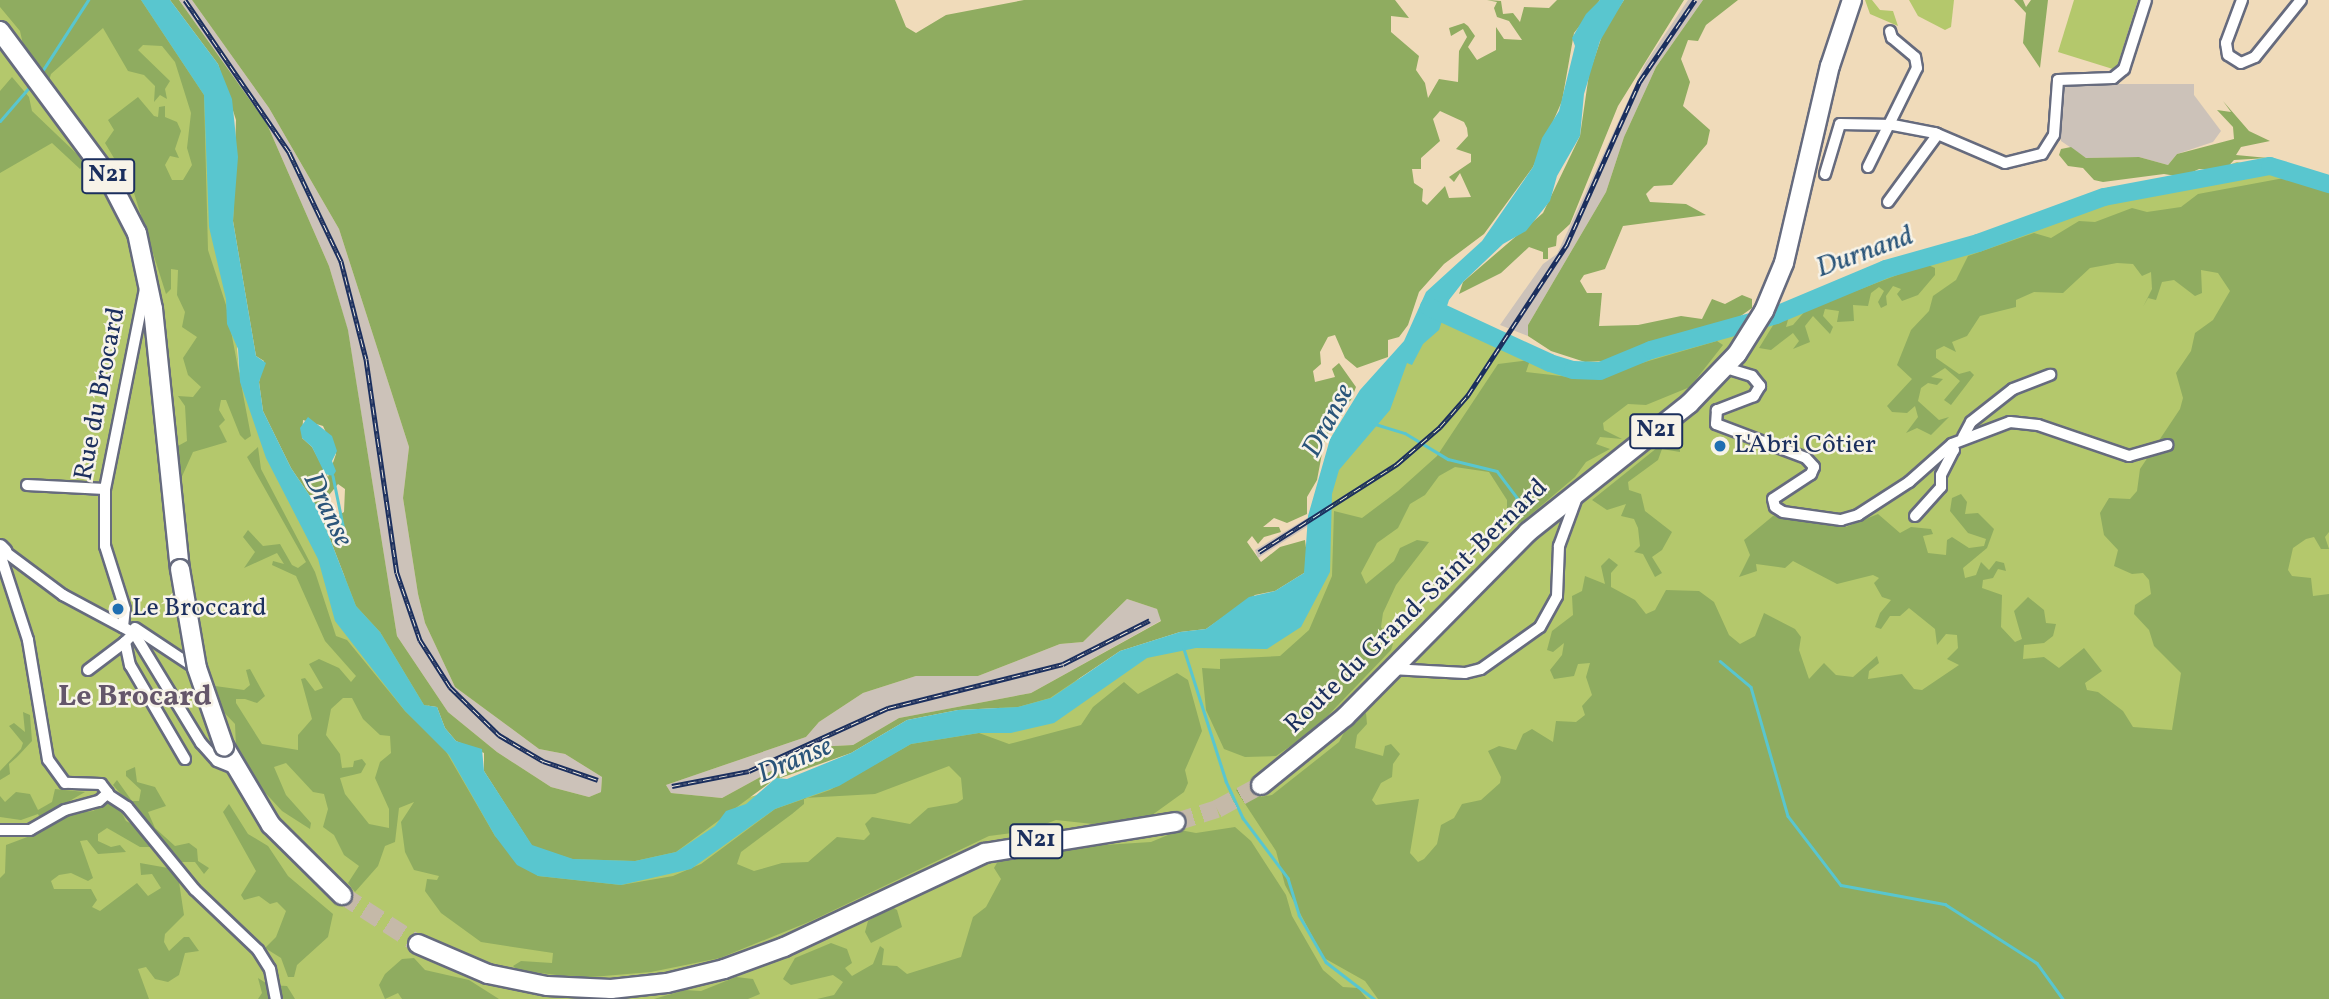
<!DOCTYPE html>
<meta charset="utf-8">
<style>
body{margin:0}
#map{position:relative;width:2329px;height:999px;overflow:hidden;background:#f0dbba;font-family:Vollkorn,serif}
div>[style]{position:absolute}
[style*='--x']{left:calc(var(--x)*1px);top:calc(var(--y)*1px);width:calc(var(--w)*1px);rotate:calc(var(--a)*1deg)}
.industrial>*{inset:0;background:#ccc2b9}
.green>*{inset:0;background:#b4c86c}
.forest>*{inset:0;background:#8fac60}
.water>*{inset:0;background:#59c6cf}
.stream>*{height:2.5px;margin:-1.25px;padding:0 1.25px;transform-origin:1.25px;border-radius:1.25px;background:#59c6cf}
.river>*{height:18px;margin:-9px;padding:0 9px;transform-origin:9px;border-radius:9px;background:#59c6cf}
.primary-tunnel>*{height:18px;margin-top:-9px;transform-origin:0;background:repeating-linear-gradient(90deg,#c5b9a8 0 18px,transparent 0 27px)}
.roads{filter:drop-shadow(2px 0 #666b7e) drop-shadow(-2px 0 #666b7e) drop-shadow(0 2px #666b7e) drop-shadow(0 -2px #666b7e)}
.minor>*{height:10px;margin:-5px;padding:0 5px;transform-origin:5px;border-radius:5px;background:#fff}
.tertiary>*{height:14px;margin:-7px;padding:0 7px;transform-origin:7px;border-radius:7px;background:#fff}
.primary>*{height:18px;margin:-9px;padding:0 9px;transform-origin:9px;border-radius:9px;background:#fff}
.rail>*{height:5px;margin-top:-2.5px;transform-origin:0;background:repeating-linear-gradient(90deg,#f7f3e8 0 8px,#1b2f5e 0 16px);box-sizing:border-box;border-block:2px solid #1b2f5e}
.bridges{filter:drop-shadow(2px 0 #666b7e) drop-shadow(-2px 0 #666b7e) drop-shadow(0 2px #666b7e) drop-shadow(0 -2px #666b7e)}
.primary-bridge>*{height:18px;margin:-9px;padding:0 9px;transform-origin:9px;border-radius:9px;background:#fff}
.dots>*{width:19px;height:19px;translate:-50% -50%;box-sizing:border-box;border:4px solid #f7f3e8;border-radius:50%}
span{translate:-50% -50%;white-space:nowrap;text-align:center;line-height:1.15;-webkit-text-stroke:5px #f7f3e8;paint-order:stroke}
.shield-label span{padding:2px 5px;background:#f7f3e8;border:2px solid;border-radius:5px;-webkit-text-stroke-width:0}
.shield-label{font-size:24px;color:#1b2f5e;font-weight:700}
.street-label{font-size:26px;color:#1b2f5e}
.poi-label{font-size:26px;color:#1b2f5e}
.left{translate:0 -50%;text-align:left}
.water-label{font-size:28px;color:#2a557a;font-style:italic}
.quarter-label{font-size:30px;color:#64566a;font-weight:700}
</style>
<div id="map">
<div class="industrial">
<div style="clip-path:polygon(179px 0,192px 0,269px 108px,339px 229px,409px 447px,403px 498px,418px 594px,425px 623px,455px 687px,539px 749px,565px 754px,602px 777px,601px 792px,589px 797px,551px 787px,497px 752px,448px 712px,397px 636px,348px 331px,329px 266px,267px 124px)"></div>
<div style="clip-path:polygon(1688px 0,1703px 0,1656px 67px,1624px 137px,1606px 192px,1528px 325px,1528px 336px,1500px 325px,1543px 264px,1557px 254px,1645px 64px)"></div>
<div style="clip-path:polygon(2061px 84px,2194px 84px,2194px 95px,2221px 131px,2213px 142px,2177px 154px,2168px 165px,2139px 157px,2086px 158px,2061px 141px)"></div>
<div style="clip-path:polygon(1312px 515px,1313px 523px,1258px 558px,1255px 550px)"></div>
<div style="clip-path:polygon(1127px 599px,1157px 609px,1162px 620px,1031px 693px,899px 718px,853px 745px,815px 747px,722px 798px,671px 793px,666px 785px,806px 737px,819px 722px,863px 693px,916px 676px,978px 676px,1060px 644px,1083px 642px)"></div>
</div>
<div class="green">
<div style="clip-path:polygon(0 0,144px 0,201px 62px,221px 153px,239px 371px,324px 545px,528px 860px,771px 791px,1137px 658px,1294px 610px,1336px 460px,1428px 316px,1458px 312px,1553px 366px,1605px 372px,1694px 333px,1743px 329px,1833px 296px,1864px 277px,1946px 246px,1975px 245px,2109px 187px,2180px 183px,2237px 162px,2329px 183px,2329px 999px,0 999px)"></div>
<div style="clip-path:polygon(1865px 0,1872px 0,1880px 10px,1893px 11px,1898px 26px,1870px 14px)"></div>
<div style="clip-path:polygon(1909px 0,1954px 0,1951px 27px,1945px 30px,1918px 16px)"></div>
<div style="clip-path:polygon(2074px 0,2138px 0,2116px 70px,2058px 52px)"></div>
</div>
<div class="forest">
<div style="clip-path:polygon(0 0,141px 0,204px 95px,208px 250px,226px 305px,251px 436px,245px 440px,240px 435px,226px 400px,221px 400px,219px 410px,225px 420px,219px 426px,227px 442px,193px 452px,179px 483px,176px 447px,187px 441px,185px 406px,178px 396px,193px 397px,201px 387px,188px 375px,183px 358px,197px 337px,182px 327px,185px 312px,177px 295px,178px 270px,171px 269px,171px 289px,166px 294px,133px 190px,105px 143px,114px 130px,108px 120px,138px 97px,154px 116px,158px 117px,159px 107px,165px 106px,165px 117px,177px 122px,181px 131px,175px 149px,179px 158px,170px 156px,165px 165px,172px 180px,183px 180px,192px 165px,187px 148px,191px 113px,175px 62px,162px 46px,143px 45px,138px 50px,170px 81px,165px 89px,167px 99px,160px 95px,154px 102px,155px 86px,144px 75px,128px 71px,103px 28px,51px 74px,48px 84px,24px 49px,20px 31px,0 7px)"></div>
<div style="clip-path:polygon(evenodd,170px 0,179px 0,267px 124px,329px 266px,348px 330px,397px 636px,448px 712px,497px 752px,551px 787px,589px 797px,601px 792px,602px 777px,565px 754px,539px 749px,455px 687px,425px 623px,418px 594px,403px 498px,409px 447px,339px 229px,269px 108px,192px 0,895px 0,906px 27px,916px 33px,946px 15px,1024px 0,1395px 0,1409px 18px,1391px 16px,1391px 32px,1419px 56px,1416px 70px,1425px 83px,1428px 98px,1439px 79px,1458px 82px,1459px 51px,1467px 37px,1463px 29px,1451px 36px,1449px 28px,1464px 23px,1468px 26px,1475px 36px,1468px 47px,1477px 60px,1496px 50px,1496px 27px,1504px 39px,1522px 40px,1509px 21px,1497px 17px,1494px 8px,1497px 2px,1487px 0,1501px 1px,1503px 14px,1513px 13px,1520px 22px,1524px 7px,1549px 8px,1557px 0,1600px 0,1574px 33px,1562px 101px,1533px 167px,1484px 234px,1444px 264px,1419px 292px,1408px 325px,1399px 337px,1388px 340px,1388px 357px,1357px 368px,1345px 358px,1335px 335px,1328px 337px,1320px 352px,1321px 364px,1313px 371px,1315px 382px,1335px 377px,1332px 369px,1339px 363px,1356px 387px,1351px 400px,1336px 415px,1324px 443px,1317px 480px,1307px 497px,1307px 514px,1287px 523px,1274px 518px,1263px 527px,1279px 527px,1281px 532px,1264px 537px,1258px 544px,1252px 536px,1247px 542px,1261px 562px,1280px 547px,1305px 540px,1308px 563px,1304px 573px,1275px 591px,1255px 595px,1206px 629px,1180px 632px,1120px 651px,1050px 698px,1018px 707px,958px 710px,907px 720px,851px 753px,772px 781px,676px 852px,635px 861px,572px 859px,532px 846px,484px 771px,484px 753px,456px 741px,445px 728px,437px 707px,424px 705px,380px 632px,356px 606px,318px 508px,291px 468px,263px 411px,259px 382px,264px 361px,256px 356px,233px 221px,236px 120px,218px 64px,170px 0,1440px 111px,1464px 122px,1467px 128px,1468px 136px,1456px 149px,1471px 154px,1471px 162px,1449px 177px,1454px 182px,1460px 173px,1471px 197px,1449px 198px,1445px 186px,1427px 205px,1422px 201px,1423px 189px,1414px 183px,1412px 169px,1421px 169px,1421px 158px,1440px 141px,1433px 119px,1440px 111px,170px 0,303px 420px,323px 426px,336px 454px,328px 477px,312px 447px,302px 438px,303px 420px,170px 0,338px 484px,345px 489px,344px 512px,336px 517px,325px 500px,338px 484px,170px 0,1127px 599px,1157px 609px,1161px 621px,1031px 693px,899px 718px,853px 745px,815px 747px,722px 798px,671px 793px,666px 785px,806px 737px,819px 722px,863px 693px,916px 676px,978px 676px,1060px 644px,1083px 642px,1127px 599px)"></div>
<div style="clip-path:polygon(1624px 0,1684px 0,1618px 106px,1570px 224px,1557px 236px,1556px 246px,1548px 248px,1548px 259px,1543px 259px,1543px 252px,1529px 247px,1501px 273px,1459px 294px,1463px 282px,1543px 213px,1580px 136px,1589px 74px,1604px 30px)"></div>
<div style="clip-path:polygon(1703px 0,1738px 0,1706px 25px,1698px 41px,1688px 40px,1681px 59px,1690px 82px,1683px 106px,1710px 130px,1707px 144px,1672px 185px,1654px 186px,1646px 194px,1650px 202px,1686px 204px,1706px 215px,1623px 226px,1605px 269px,1584px 275px,1580px 281px,1587px 293px,1602px 293px,1599px 326px,1638px 325px,1681px 316px,1702px 319px,1712px 299px,1725px 304px,1742px 295px,1752px 299px,1752px 308px,1728px 325px,1677px 334px,1605px 361px,1585px 362px,1551px 351px,1528px 336px,1528px 325px,1606px 192px,1624px 137px,1656px 67px)"></div>
<div style="clip-path:polygon(2014px 0,2023px 0,2026px 7px,2031px 0,2048px 0,2040px 68px,2023px 43px,2026px 13px)"></div>
<div style="clip-path:polygon(12px 77px,29px 97px,32px 111px,78px 155px,84px 165px,80px 169px,52px 143px,0 173px,0 91px)"></div>
<div style="clip-path:polygon(2223px 101px,2249px 131px,2270px 141px,2241px 147px,2236px 155px,2268px 158px,2234px 160px,2225px 170px,2199px 169px,2182px 177px,2164px 174px,2103px 182px,2094px 180px,2083px 168px,2068px 166px,2059px 155px,2061px 149px,2071px 147px,2086px 158px,2139px 157px,2168px 165px,2177px 154px,2234px 139px,2233px 127px,2217px 110px,2231px 112px)"></div>
<div style="clip-path:polygon(2284px 178px,2329px 190px,2329px 532px,2325px 537px,2329px 549px,2321px 549px,2314px 537px,2306px 539px,2293px 548px,2288px 570px,2292px 576px,2311px 578px,2313px 596px,2329px 594px,2329px 999px,1378px 999px,1365px 981px,1324px 958px,1285px 885px,1276px 851px,1236px 790px,1248px 783px,1261px 797px,1272px 795px,1339px 742px,1349px 723px,1366px 713px,1367px 724px,1357px 735px,1355px 748px,1383px 756px,1385px 746px,1391px 744px,1400px 754px,1393px 764px,1392px 777px,1381px 783px,1372px 800px,1376px 805px,1419px 799px,1410px 853px,1418px 862px,1424px 859px,1437px 844px,1441px 825px,1454px 818px,1462px 804px,1481px 800px,1500px 783px,1501px 777px,1488px 751px,1499px 746px,1516px 750px,1523px 734px,1532px 729px,1553px 742px,1556px 721px,1576px 722px,1585px 715px,1582px 706px,1592px 695px,1586px 677px,1590px 663px,1578px 664px,1574px 676px,1554px 679px,1550px 670px,1562px 655px,1564px 643px,1553px 652px,1547px 650px,1552px 631px,1573px 615px,1572px 596px,1582px 591px,1585px 576px,1605px 584px,1601px 566px,1609px 558px,1618px 565px,1611px 573px,1611px 587px,1635px 600px,1646px 614px,1655px 610px,1666px 590px,1699px 591px,1714px 602px,1729px 635px,1740px 644px,1755px 636px,1764px 613px,1795px 629px,1801px 637px,1799px 650px,1809px 679px,1824px 663px,1836px 675px,1853px 677px,1877px 656px,1879px 663px,1869px 671px,1868px 679px,1902px 674px,1914px 689px,1922px 690px,1959px 665px,1947px 659px,1958px 648px,1957px 635px,1946px 634px,1937px 645px,1935px 629px,1909px 608px,1900px 616px,1890px 616px,1881px 629px,1875px 627px,1880px 613px,1891px 600px,1882px 597px,1874px 583px,1879px 578px,1873px 575px,1837px 584px,1793px 561px,1785px 568px,1756px 564px,1757px 571px,1739px 577px,1750px 555px,1744px 540px,1773px 516px,1846px 527px,1878px 514px,1900px 533px,1911px 527px,1931px 529px,1933px 534px,1923px 536px,1928px 553px,1946px 555px,1947px 540px,1952px 537px,1969px 548px,1984px 546px,1986px 539px,1968px 533px,1950px 511px,1952px 498px,1961px 494px,1967px 502px,1965px 514px,1978px 513px,1994px 529px,1987px 548px,1963px 568px,1965px 578px,1976px 575px,1981px 562px,1989px 570px,1996px 561px,2004px 563px,2006px 571px,1998px 569px,1993px 578px,1983px 580px,1982px 588px,2002px 595px,2001px 627px,2015px 642px,2022px 639px,2014px 611px,2028px 597px,2044px 610px,2046px 623px,2056px 624px,2053px 636px,2044px 643px,2024px 645px,2023px 659px,2044px 657px,2059px 668px,2084px 648px,2102px 671px,2085px 683px,2087px 690px,2098px 692px,2123px 711px,2133px 727px,2172px 730px,2181px 673px,2154px 646px,2149px 630px,2134px 614px,2135px 605px,2151px 594px,2149px 580px,2143px 573px,2132px 574px,2114px 566px,2118px 550px,2104px 535px,2100px 513px,2109px 498px,2130px 499px,2137px 491px,2140px 469px,2180px 409px,2183px 398px,2176px 373px,2191px 351px,2195px 333px,2213px 320px,2230px 291px,2218px 273px,2201px 270px,2202px 293px,2195px 296px,2174px 280px,2162px 282px,2156px 300px,2148px 298px,2143px 307px,2152px 289px,2151px 272px,2142px 276px,2133px 264px,2117px 263px,2090px 268px,2063px 293px,2034px 292px,2016px 300px,2016px 307px,1980px 316px,1967px 336px,1952px 342px,1956px 352px,1944px 346px,1936px 350px,1936px 358px,1959px 374px,1970px 371px,1974px 375px,1951px 405px,1944px 400px,1960px 381px,1945px 368px,1931px 377px,1943px 379px,1937px 385px,1928px 383px,1921px 388px,1918px 401px,1939px 420px,1949px 417px,1931px 435px,1917px 428px,1906px 433px,1918px 417px,1915px 406px,1907px 413px,1892px 412px,1887px 406px,1912px 379px,1897px 365px,1911px 330px,1929px 311px,1933px 296px,1956px 280px,1968px 256px,2034px 233px,2051px 238px,2079px 221px,2095px 222px,2132px 208px,2147px 212px,2181px 207px,2198px 194px)"></div>
<div style="clip-path:polygon(1926px 264px,1935px 268px,1935px 275px,1918px 295px,1902px 301px,1897px 294px,1901px 289px,1893px 286px,1886px 296px,1887px 305px,1881px 308px,1878px 302px,1884px 291px,1879px 287px,1871px 293px,1868px 306px,1853px 305px,1854px 321px,1837px 322px,1839px 311px,1825px 309px,1823px 316px,1833px 327px,1830px 334px,1813px 316px,1805px 326px,1810px 342px,1793px 349px,1799px 341px,1793px 333px,1771px 350px,1759px 348px,1780px 314px,1789px 316px,1786px 327px,1793px 325px,1806px 310px)"></div>
<div style="clip-path:polygon(1717px 341px,1723px 345px,1690px 387px,1646px 405px,1628px 404px,1603px 423px,1604px 430px,1622px 439px,1600px 437px,1596px 444px,1610px 449px,1586px 462px,1575px 477px,1522px 522px,1507px 527px,1507px 500px,1489px 472px,1455px 467px,1439px 476px,1425px 495px,1410px 504px,1398px 528px,1377px 543px,1361px 573px,1366px 584px,1394px 561px,1400px 548px,1417px 540px,1429px 542px,1396px 585px,1383px 613px,1381px 627px,1393px 644px,1391px 650px,1314px 730px,1276px 756px,1245px 757px,1224px 749px,1206px 710px,1202px 668px,1220px 669px,1220px 659px,1280px 656px,1309px 630px,1332px 576px,1334px 511px,1362px 518px,1398px 491px,1437px 456px,1498px 364px,1530px 360px,1526px 372px,1587px 379px)"></div>
<div style="clip-path:polygon(1668px 439px,1680px 440px,1680px 452px,1662px 449px,1658px 460px,1628px 482px,1629px 490px,1641px 494px,1645px 511px,1672px 532px,1662px 550px,1652px 557px,1662px 573px,1655px 577px,1643px 554px,1634px 552px,1640px 546px,1638px 528px,1634px 519px,1621px 516px,1626px 504px,1607px 510px,1592px 500px)"></div>
<div style="clip-path:polygon(evenodd,258px 447px,261px 469px,315px 572px,336px 636px,347px 640px,405px 711px,444px 748px,495px 836px,538px 876px,621px 885px,673px 876px,701px 864px,775px 809px,830px 790px,911px 744px,979px 733px,1009px 744px,1081px 725px,1093px 707px,1124px 682px,1138px 694px,1177px 673px,1188px 680px,1202px 731px,1185px 770px,1188px 783px,1184px 792px,1148px 818px,1093px 824px,1056px 820px,1027px 831px,989px 836px,811px 921px,720px 958px,651px 972px,580px 978px,517px 970px,513px 966px,521px 961px,552px 963px,553px 953px,481px 942px,441px 913px,425px 891px,427px 879px,437px 880px,439px 876px,414px 870px,405px 852px,401px 822px,414px 802px,399px 808px,395px 842px,385px 846px,378px 866px,355px 892px,348px 883px,359px 866px,344px 855px,334px 835px,323px 827px,328px 809px,324px 794px,313px 792px,286px 763px,274px 767px,286px 795px,311px 823px,310px 829px,282px 811px,259px 786px,236px 747px,235px 724px,218px 706px,215px 686px,244px 690px,250px 685px,246px 670px,250px 669px,265px 696px,257px 703px,245px 699px,236px 699px,236px 703px,262px 744px,298px 750px,298px 735px,312px 719px,301px 679px,305px 678px,315px 691px,323px 688px,309px 664px,319px 659px,339px 668px,351px 682px,356px 676px,325px 641px,296px 576px,272px 565px,273px 561px,284px 564px,277px 553px,244px 568px,255px 552px,243px 537px,248px 530px,263px 546px,280px 544px,292px 565px,298px 568px,306px 562px,247px 457px,258px 447px,343px 698px,352px 698px,363px 719px,380px 735px,390px 736px,391px 753px,380px 762px,375px 778px,389px 809px,389px 828px,369px 824px,345px 794px,340px 778px,361px 773px,366px 764px,362px 759px,354px 761px,353px 767px,342px 768px,340px 754px,326px 735px,331px 709px,343px 698px,258px 447px,949px 766px,961px 778px,963px 799px,957px 803px,928px 808px,910px 824px,872px 817px,865px 824px,870px 834px,864px 840px,837px 837px,808px 862px,782px 863px,754px 871px,737px 864px,741px 852px,792px 814px,804px 804px,804px 798px,875px 794px,949px 766px)"></div>
<div style="clip-path:polygon(23px 712px,30px 715px,32px 741px,17px 757px,9px 764px,10px 774px,0 780px,0 771px,21px 749px,23px 743px,9px 726px,14px 723px,25px 732px)"></div>
<div style="clip-path:polygon(135px 767px,137px 782px,155px 787px,166px 806px,148px 812px,155px 828px,175px 846px,189px 843px,197px 849px,198px 861px,209px 868px,204px 874px,195px 862px,179px 862px,113px 785px,117px 780px,132px 801px,139px 801px,141px 790px,126px 776px,126px 771px)"></div>
<div style="clip-path:polygon(55px 789px,85px 792px,66px 803px,75px 813px,93px 811px,110px 802px,118px 805px,126px 821px,136px 826px,150px 847px,140px 847px,107px 828px,98px 834px,98px 841px,111px 847px,120px 845px,126px 852px,98px 854px,87px 840px,80px 841px,93px 878px,88px 881px,71px 873px,59px 875px,51px 881px,54px 889px,91px 889px,97px 900px,92px 907px,100px 911px,137px 883px,148px 896px,161px 888px,152px 874px,141px 875px,140px 863px,168px 868px,179px 882px,184px 915px,165px 934px,164px 942px,169px 951px,184px 937px,189px 937px,199px 951px,185px 953px,179px 975px,168px 982px,155px 979px,146px 967px,138px 969px,149px 999px,0 999px,0 878px,5px 873px,6px 845px,38px 833px,40px 818px,38px 814px,21px 820px,0 817px,0 796px,5px 802px,16px 792px,30px 794px,38px 810px,52px 802px)"></div>
<div style="clip-path:polygon(229px 804px,248px 834px,268px 846px,288px 876px,333px 914px,328px 937px,297px 965px,294px 977px,288px 977px,281px 958px,265px 948px,276px 937px,286px 911px,277px 902px,270px 904px,259px 896px,244px 900px,241px 895px,256px 871px,223px 812px)"></div>
<div style="clip-path:polygon(1235px 827px,1251px 841px,1286px 895px,1292px 916px,1323px 970px,1343px 987px,1358px 988px,1367px 999px,817px 999px,834px 995px,843px 982px,833px 975px,791px 985px,783px 979px,795px 958px,831px 943px,847px 949px,852px 963px,845px 968px,852px 976px,873px 964px,880px 946px,884px 949px,882px 965px,897px 966px,907px 974px,961px 957px,973px 917px,986px 907px,1001px 879px,994px 868px,998px 861px,1057px 848px,1151px 842px,1180px 830px,1196px 833px)"></div>
<div style="clip-path:polygon(892px 907px,897px 910px,902px 927px,871px 943px,865px 932px,868px 921px)"></div>
<div style="clip-path:polygon(414px 958px,425px 970px,469px 980px,499px 999px,402px 999px,398px 993px,385px 999px,379px 985px,385px 974px,402px 959px)"></div>
<div style="clip-path:polygon(736px 977px,753px 979px,760px 994px,748px 999px,654px 999px,685px 990px,701px 991px)"></div>
<div style="clip-path:polygon(258px 978px,269px 985px,287px 986px,295px 999px,258px 999px,262px 993px)"></div>
</div>
<div class="water">
<div style="clip-path:polygon(141px 0,170px 0,218px 64px,232px 99px,238px 157px,233px 221px,256px 356px,266px 363px,259px 382px,263px 411px,291px 468px,318px 508px,356px 606px,380px 632px,424px 705px,437px 707px,445px 728px,456px 741px,482px 749px,484px 771px,532px 845px,573px 859px,635px 861px,676px 852px,715px 826px,726px 811px,746px 804px,776px 778px,787px 779px,851px 753px,907px 720px,958px 710px,1018px 707px,1051px 698px,1120px 651px,1180px 632px,1206px 629px,1249px 597px,1275px 591px,1304px 573px,1308px 516px,1330px 439px,1360px 390px,1404px 341px,1426px 292px,1482px 241px,1533px 167px,1542px 138px,1559px 111px,1575px 46px,1572px 38px,1586px 14px,1600px 0,1624px 0,1600px 41px,1584px 94px,1580px 136px,1557px 176px,1550px 201px,1526px 231px,1503px 244px,1463px 282px,1449px 300px,1439px 330px,1423px 344px,1412px 365px,1407px 363px,1390px 410px,1339px 470px,1332px 494px,1330px 572px,1301px 627px,1267px 649px,1196px 648px,1147px 658px,1054px 723px,1011px 733px,979px 733px,911px 744px,839px 786px,775px 809px,691px 869px,621px 885px,538px 876px,517px 865px,495px 836px,449px 755px,405px 711px,335px 621px,318px 559px,266px 458px,240px 382px,238px 349px,227px 324px,226px 299px,209px 227px,204px 95px)"></div>
<div style="clip-path:polygon(308px 417px,332px 436px,337px 451px,332px 461px,336px 471px,333px 476px,325px 474px,312px 447px,302px 438px,300px 428px)"></div>
</div>
<div class="stream">
<div style="--x:41;--y:73;--w:87;--a:-57.2"></div>
<div style="--x:0;--y:121;--w:49;--a:-49.1"></div>
<div style="--x:1372;--y:423;--w:34;--a:17"></div>
<div style="--x:1405;--y:433;--w:50;--a:31.2"></div>
<div style="--x:1448;--y:459;--w:50;--a:13.8"></div>
<div style="--x:1497;--y:471;--w:34;--a:53"></div>
<div style="--x:1517;--y:498;--w:9;--a:90"></div>
<div style="--x:333;--y:476;--w:55;--a:78.5"></div>
<div style="--x:1184;--y:649;--w:139;--a:72.3"></div>
<div style="--x:1226;--y:781;--w:41;--a:65.3"></div>
<div style="--x:1243;--y:818;--w:75;--a:53.1"></div>
<div style="--x:1288;--y:878;--w:39;--a:73"></div>
<div style="--x:1299;--y:915;--w:54;--a:60.1"></div>
<div style="--x:1326;--y:962;--w:61;--a:37.6"></div>
<div style="--x:1720;--y:661;--w:40;--a:40"></div>
<div style="--x:1751;--y:687;--w:134;--a:74"></div>
<div style="--x:1788;--y:816;--w:87;--a:52.5"></div>
<div style="--x:1841;--y:885;--w:106;--a:10.4"></div>
<div style="--x:1945;--y:904;--w:109;--a:32.7"></div>
<div style="--x:2037;--y:963;--w:44;--a:54.2"></div>
</div>
<div class="river">
<div style="--x:1429;--y:307;--w:133;--a:24.8"></div>
<div style="--x:1550;--y:363;--w:24;--a:17"></div>
<div style="--x:1573;--y:370;--w:27;--a:2"></div>
<div style="--x:1600;--y:371;--w:55;--a:-22.4"></div>
<div style="--x:1651;--y:350;--w:130;--a:-15.6"></div>
<div style="--x:1776;--y:315;--w:119;--a:-22.7"></div>
<div style="--x:1886;--y:269;--w:96;--a:-15.8"></div>
<div style="--x:1978;--y:243;--w:134;--a:-20.1"></div>
<div style="--x:2104;--y:197;--w:169;--a:-10.6"></div>
<div style="--x:2270;--y:166;--w:62;--a:17"></div>
</div>
<div class="primary-tunnel">
<div style="--x:1176;--y:822;--w:43;--a:-17.6"></div>
<div style="--x:1217;--y:809;--w:50;--a:-28.6"></div>
<div style="--x:342;--y:895;--w:90;--a:32.8"></div>
</div>
<div class="roads">
<div class="minor">
<div style="--x:2242;--y:0;--w:46;--a:110.4"></div>
<div style="--x:2226;--y:43;--w:12;--a:81"></div>
<div style="--x:2228;--y:55;--w:15;--a:32"></div>
<div style="--x:2241;--y:63;--w:15;--a:-23"></div>
<div style="--x:2255;--y:57;--w:73;--a:-51.1"></div>
<div style="--x:1868;--y:167;--w:110;--a:-63.7"></div>
<div style="--x:1917;--y:68;--w:11;--a:-100"></div>
<div style="--x:1915;--y:57;--w:30;--a:-140"></div>
<div style="--x:1892;--y:38;--w:7;--a:-106"></div>
<div style="--x:1825;--y:174;--w:52;--a:-73.3"></div>
<div style="--x:1840;--y:124;--w:53;--a:1.1"></div>
<div style="--x:1893;--y:125;--w:43;--a:10.8"></div>
<div style="--x:1935;--y:133;--w:76;--a:23.2"></div>
<div style="--x:2005;--y:163;--w:38;--a:-14"></div>
<div style="--x:2042;--y:154;--w:22;--a:-58"></div>
<div style="--x:2054;--y:135;--w:55;--a:-85.8"></div>
<div style="--x:2058;--y:80;--w:55;--a:-2.1"></div>
<div style="--x:2113;--y:78;--w:14;--a:-39"></div>
<div style="--x:2124;--y:69;--w:72;--a:-72.3"></div>
<div style="--x:1888;--y:202;--w:84;--a:-53.7"></div>
<div style="--x:1726;--y:368;--w:27;--a:17"></div>
<div style="--x:1752;--y:376;--w:13;--a:51"></div>
<div style="--x:1760;--y:386;--w:12;--a:121"></div>
<div style="--x:1754;--y:396;--w:40;--a:159"></div>
<div style="--x:1717;--y:410;--w:14;--a:94"></div>
<div style="--x:1716;--y:424;--w:96;--a:20.7"></div>
<div style="--x:1806;--y:458;--w:12;--a:48"></div>
<div style="--x:1814;--y:467;--w:8;--a:113"></div>
<div style="--x:1811;--y:474;--w:45;--a:146.7"></div>
<div style="--x:1773;--y:499;--w:8;--a:76"></div>
<div style="--x:1775;--y:507;--w:9;--a:32"></div>
<div style="--x:1783;--y:512;--w:59;--a:7.9"></div>
<div style="--x:1841;--y:520;--w:18;--a:-16"></div>
<div style="--x:1858;--y:515;--w:61;--a:-32.9"></div>
<div style="--x:1909;--y:482;--w:57;--a:-41.5"></div>
<div style="--x:1952;--y:444;--w:62;--a:-20.8"></div>
<div style="--x:2010;--y:422;--w:28;--a:6"></div>
<div style="--x:2038;--y:425;--w:96;--a:18.8"></div>
<div style="--x:2129;--y:456;--w:40;--a:-16"></div>
<div style="--x:1963;--y:437;--w:17;--a:-62"></div>
<div style="--x:1971;--y:422;--w:53;--a:-38.2"></div>
<div style="--x:2013;--y:389;--w:40;--a:-21"></div>
<div style="--x:27;--y:485;--w:78;--a:2.9"></div>
<div style="--x:1915;--y:516;--w:39;--a:-48"></div>
<div style="--x:1941;--y:487;--w:12;--a:-90"></div>
<div style="--x:1941;--y:475;--w:28;--a:-63"></div>
<div style="--x:1954;--y:450;--w:6;--a:-108"></div>
<div style="--x:4;--y:551;--w:74;--a:36.7"></div>
<div style="--x:63;--y:595;--w:81;--a:28.2"></div>
<div style="--x:134;--y:633;--w:129;--a:58.7"></div>
<div style="--x:201;--y:743;--w:24;--a:48"></div>
<div style="--x:217;--y:761;--w:18;--a:22"></div>
<div style="--x:123;--y:627;--w:18;--a:-84"></div>
<div style="--x:125;--y:609;--w:66;--a:-107.6"></div>
<div style="--x:105;--y:546;--w:57;--a:-90"></div>
<div style="--x:105;--y:489;--w:205;--a:-78.7"></div>
<div style="--x:135;--y:628;--w:74;--a:33.5"></div>
<div style="--x:134;--y:633;--w:13;--a:135"></div>
<div style="--x:125;--y:642;--w:24;--a:78"></div>
<div style="--x:130;--y:665;--w:109;--a:59.7"></div>
<div style="--x:1391;--y:669;--w:74;--a:3.1"></div>
<div style="--x:1465;--y:673;--w:16;--a:-14"></div>
<div style="--x:1481;--y:669;--w:72;--a:-35.4"></div>
<div style="--x:1540;--y:627;--w:35;--a:-61"></div>
<div style="--x:1557;--y:596;--w:50;--a:-87.7"></div>
<div style="--x:1559;--y:546;--w:52;--a:-69.8"></div>
<div style="--x:88;--y:670;--w:46;--a:-37.1"></div>
<div style="--x:107;--y:794;--w:24;--a:33"></div>
<div style="--x:127;--y:807;--w:107;--a:50.7"></div>
<div style="--x:195;--y:890;--w:87;--a:43.6"></div>
<div style="--x:258;--y:950;--w:22;--a:58"></div>
<div style="--x:270;--y:969;--w:31;--a:79"></div>
<div style="--x:0;--y:830;--w:30;--a:0"></div>
<div style="--x:30;--y:830;--w:40;--a:-29.7"></div>
<div style="--x:65;--y:810;--w:35;--a:-15"></div>
<div style="--x:99;--y:801;--w:12;--a:-42"></div>
<div style="--x:108;--y:793;--w:11;--a:-128"></div>
<div style="--x:101;--y:784;--w:36;--a:-178"></div>
<div style="--x:65;--y:783;--w:29;--a:-126"></div>
<div style="--x:48;--y:760;--w:122;--a:-99.5"></div>
<div style="--x:28;--y:640;--w:84;--a:-108"></div>
<div style="--x:2;--y:560;--w:9;--a:-77"></div>
</div>
<div class="tertiary">
<div style="--x:0;--y:547;--w:6;--a:45"></div>
</div>
<div class="primary">
<div style="--x:0;--y:31;--w:179;--a:53.4"></div>
<div style="--x:107;--y:175;--w:65;--a:62.7"></div>
<div style="--x:137;--y:233;--w:78;--a:78.1"></div>
<div style="--x:153;--y:309;--w:261;--a:84.1"></div>
<div style="--x:224;--y:746;--w:92;--a:59.3"></div>
<div style="--x:271;--y:825;--w:100;--a:44.6"></div>
<div style="--x:1261;--y:785;--w:108;--a:-39"></div>
<div style="--x:1345;--y:717;--w:260;--a:-45.3"></div>
<div style="--x:1528;--y:532;--w:206;--a:-38.5"></div>
<div style="--x:1689;--y:404;--w:69;--a:-46.2"></div>
<div style="--x:1737;--y:354;--w:51;--a:-57.9"></div>
<div style="--x:1764;--y:311;--w:52;--a:-67.4"></div>
<div style="--x:1784;--y:263;--w:202;--a:-76.9"></div>
<div style="--x:1830;--y:66;--w:70;--a:-71.6"></div>
<div style="--x:418;--y:944;--w:76;--a:23.2"></div>
<div style="--x:488;--y:974;--w:60;--a:11.5"></div>
<div style="--x:547;--y:986;--w:64;--a:2.7"></div>
<div style="--x:611;--y:989;--w:56;--a:-6.1"></div>
<div style="--x:667;--y:983;--w:59;--a:-13.8"></div>
<div style="--x:724;--y:969;--w:64;--a:-20.1"></div>
<div style="--x:784;--y:947;--w:222;--a:-25.1"></div>
<div style="--x:985;--y:853;--w:193;--a:-9.2"></div>
</div>
</div>
<div class="rail">
<div style="--x:185;--y:0;--w:184;--a:55.6"></div>
<div style="--x:289;--y:152;--w:121;--a:64.5"></div>
<div style="--x:341;--y:261;--w:101;--a:75.7"></div>
<div style="--x:366;--y:359;--w:216;--a:81.8"></div>
<div style="--x:397;--y:573;--w:71;--a:71.1"></div>
<div style="--x:420;--y:640;--w:56;--a:57.4"></div>
<div style="--x:450;--y:687;--w:69;--a:44.4"></div>
<div style="--x:499;--y:735;--w:51;--a:30.6"></div>
<div style="--x:543;--y:761;--w:58;--a:19.1"></div>
<div style="--x:1259;--y:552;--w:164;--a:-32.5"></div>
<div style="--x:1397;--y:464;--w:57;--a:-40.7"></div>
<div style="--x:1440;--y:427;--w:43;--a:-48.8"></div>
<div style="--x:1468;--y:395;--w:181;--a:-56.7"></div>
<div style="--x:1567;--y:244;--w:179;--a:-65.9"></div>
<div style="--x:1640;--y:81;--w:98;--a:-55.8"></div>
<div style="--x:672;--y:786;--w:78;--a:-11"></div>
<div style="--x:749;--y:771;--w:153;--a:-24.4"></div>
<div style="--x:888;--y:708;--w:180;--a:-14.1"></div>
<div style="--x:1063;--y:664;--w:97;--a:-26.8"></div>
</div>
<div class="bridges">
<div class="primary-bridge">
<div style="--x:180;--y:569;--w:100;--a:80.3"></div>
<div style="--x:197;--y:668;--w:83;--a:70.9"></div>
</div>
</div>
<div class="dots">
<div style="left:1720px;top:446px;background:#1f6fb2"></div>
<div style="left:118px;top:609px;background:#1f6fb2"></div>
</div>
<div class="shield-label">
<span style="left:108px;top:176px">N21</span>
<span style="left:1656px;top:431px">N21</span>
<span style="left:1036px;top:841px">N21</span>
</div>
<div class="street-label">
<span style="left:101px;top:394px;rotate:-79deg">Rue du Brocard</span>
<span style="left:1417px;top:607px;rotate:-44deg">Route du Grand-Saint-Bernard</span>
</div>
<div class="poi-label">
<span class="left" style="left:1734px;top:446px">L'Abri Côtier</span>
<span class="left" style="left:132px;top:609px">Le Broccard</span>
</div>
<div class="water-label">
<span style="left:1865px;top:253px;rotate:-20deg">Durnand</span>
<span style="left:1329px;top:421px;rotate:-62deg">Dranse</span>
<span style="left:327px;top:510px;rotate:64deg">Dranse</span>
<span style="left:795px;top:761px;rotate:-23deg">Dranse</span>
</div>
<div class="quarter-label">
<span style="left:135px;top:697px">Le Brocard</span>
</div>
</div>
